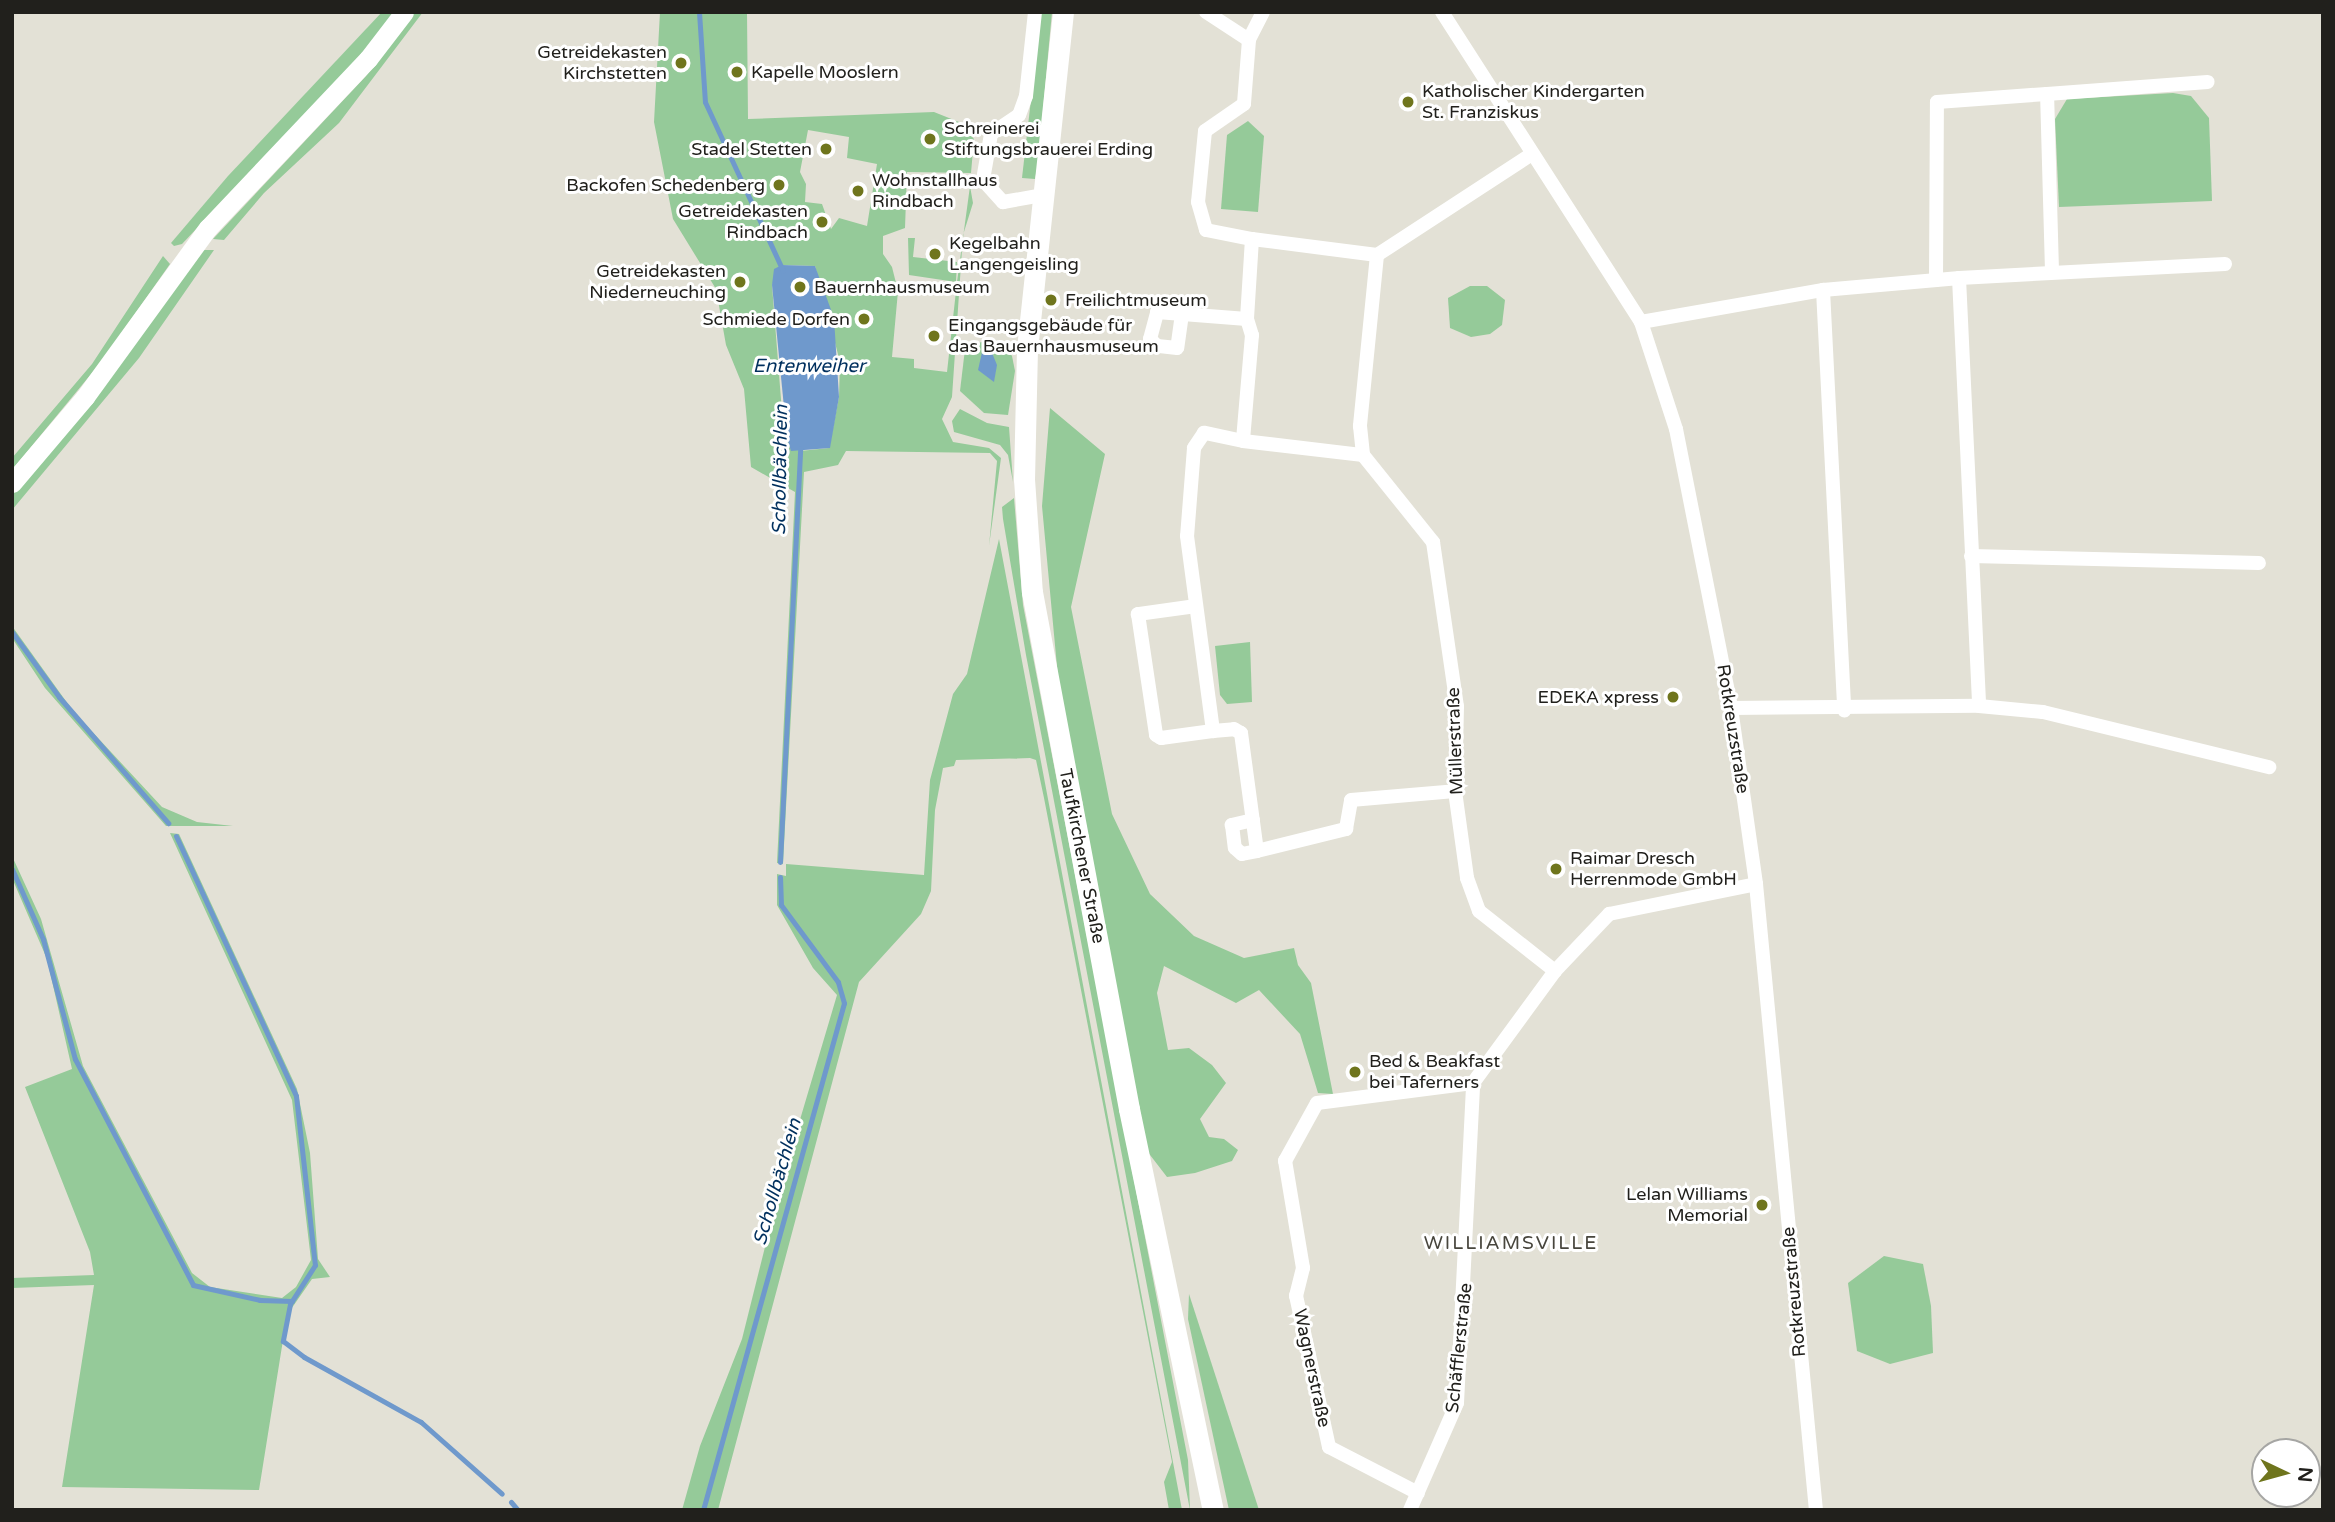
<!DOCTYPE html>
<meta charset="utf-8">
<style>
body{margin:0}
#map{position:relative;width:2335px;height:1522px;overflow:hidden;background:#e3e1d6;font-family:"Varela Round",sans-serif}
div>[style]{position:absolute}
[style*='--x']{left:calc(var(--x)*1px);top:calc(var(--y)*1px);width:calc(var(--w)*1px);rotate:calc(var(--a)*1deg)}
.green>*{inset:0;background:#95ca99}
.water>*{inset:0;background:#6f99cc}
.stream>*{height:5px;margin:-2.5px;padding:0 2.5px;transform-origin:2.5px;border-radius:2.5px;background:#6f99cc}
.minor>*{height:14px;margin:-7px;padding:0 7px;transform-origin:7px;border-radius:7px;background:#fff}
.secondary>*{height:19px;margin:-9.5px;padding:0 9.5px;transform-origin:9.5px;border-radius:9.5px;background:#fff}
.primary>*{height:21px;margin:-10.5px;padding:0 10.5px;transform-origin:10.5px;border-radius:10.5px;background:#fff}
.dots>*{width:19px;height:19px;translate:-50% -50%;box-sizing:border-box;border:4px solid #fff;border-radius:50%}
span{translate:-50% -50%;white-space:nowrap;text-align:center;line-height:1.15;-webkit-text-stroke:6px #fff;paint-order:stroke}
.poi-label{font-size:18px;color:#21201c}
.right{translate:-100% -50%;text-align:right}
.left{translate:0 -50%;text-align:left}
.street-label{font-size:18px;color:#21201c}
.water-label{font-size:19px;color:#01305e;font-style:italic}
.neighbourhood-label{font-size:19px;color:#48463d;letter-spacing:2px}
.frame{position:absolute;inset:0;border:14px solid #21201c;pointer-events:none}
.north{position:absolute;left:2251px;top:1438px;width:70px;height:70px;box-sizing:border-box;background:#fff;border:2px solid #a6a6a4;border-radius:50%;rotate:95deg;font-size:19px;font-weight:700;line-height:28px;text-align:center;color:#21201c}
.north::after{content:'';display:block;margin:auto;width:24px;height:32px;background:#6f751d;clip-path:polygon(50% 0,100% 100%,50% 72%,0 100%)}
</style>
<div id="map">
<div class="green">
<div style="clip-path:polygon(382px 12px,394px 12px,360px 56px,182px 244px,174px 246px,171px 243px,228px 176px)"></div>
<div style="clip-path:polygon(415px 12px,423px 12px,339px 123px,264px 193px,224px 240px,213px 239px,366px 76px)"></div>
<div style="clip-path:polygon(evenodd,660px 12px,747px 12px,748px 119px,934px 112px,959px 122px,974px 139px,971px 173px,907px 172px,905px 228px,883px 236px,883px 254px,892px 267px,898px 291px,892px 357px,914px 359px,914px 368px,947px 372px,957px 282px,970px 186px,973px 203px,963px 235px,952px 397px,942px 419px,953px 442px,989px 448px,1001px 458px,989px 546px,997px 461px,990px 453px,846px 451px,838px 465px,804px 472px,783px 864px,777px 863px,795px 492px,751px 467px,744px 389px,726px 345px,716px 289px,673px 219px,654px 122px,660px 12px,808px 130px,849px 137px,847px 158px,877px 164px,867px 226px,839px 218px,831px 229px,822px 204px,805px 202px,806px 184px,800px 172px,808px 130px,660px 12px,782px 265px,815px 266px,840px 362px,839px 397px,829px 448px,800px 451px,782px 412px,772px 285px,782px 265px)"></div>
<div style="clip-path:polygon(1041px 12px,1052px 12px,1038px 164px,1035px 179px,1022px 178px)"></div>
<div style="clip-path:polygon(2173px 93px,2191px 96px,2209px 118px,2212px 201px,2059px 207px,2055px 119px,2067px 99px)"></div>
<div style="clip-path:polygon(1248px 121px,1264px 136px,1258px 212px,1221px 209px,1227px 135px)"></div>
<div style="clip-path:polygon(908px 238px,915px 238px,913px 257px,957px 262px,956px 282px,909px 275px)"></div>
<div style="clip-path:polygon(203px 250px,214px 250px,139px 358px,12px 510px,12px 495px,101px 391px)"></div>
<div style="clip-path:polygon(163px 256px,170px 264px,101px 362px,12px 470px,12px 458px,92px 364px)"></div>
<div style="clip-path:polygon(1470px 286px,1487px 286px,1505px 300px,1502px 325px,1490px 334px,1471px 337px,1450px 328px,1448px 298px)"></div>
<div style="clip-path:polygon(986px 340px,1004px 345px,1012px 356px,1015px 371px,1008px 415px,984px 413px,960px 391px,965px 349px)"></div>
<div style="clip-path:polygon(1050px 408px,1105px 454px,1071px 607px,1112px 814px,1150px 894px,1194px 936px,1244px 958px,1294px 948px,1298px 965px,1311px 983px,1333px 1094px,1318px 1093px,1300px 1034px,1259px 990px,1236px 1003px,1164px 966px,1157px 993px,1168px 1050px,1189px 1048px,1212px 1065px,1226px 1083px,1200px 1119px,1209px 1137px,1224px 1139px,1238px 1150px,1232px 1161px,1195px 1173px,1167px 1177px,1147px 1151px,1059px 688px,1042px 506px)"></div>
<div style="clip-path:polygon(960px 409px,987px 423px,1009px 427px,1013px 482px,1008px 455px,1000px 445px,954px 432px,952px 421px)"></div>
<div style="clip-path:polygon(1014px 498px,1023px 605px,1188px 1460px,1190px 1510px,1026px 655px,1003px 519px,1002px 507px)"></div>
<div style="clip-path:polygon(999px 539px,1182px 1510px,1169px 1510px,1164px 1482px,1172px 1462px,1044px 798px,1036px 760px,1030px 758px,956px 760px,954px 766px,943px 768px,935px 810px,931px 891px,921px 914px,859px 982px,718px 1510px,682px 1510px,700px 1446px,742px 1339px,780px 1187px,837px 995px,813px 968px,777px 905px,777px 874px,786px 876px,786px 864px,924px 875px,930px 780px,953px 694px,967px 674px)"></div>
<div style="clip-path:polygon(12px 626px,73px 711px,162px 807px,197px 822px,233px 826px,166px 826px,45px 688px,14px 641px)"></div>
<div style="clip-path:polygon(1250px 642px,1252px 702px,1227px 704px,1220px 695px,1215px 646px)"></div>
<div style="clip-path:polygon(170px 833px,179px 834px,297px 1089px,310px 1153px,318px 1259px,330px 1277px,312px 1279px,287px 1315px,259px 1490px,62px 1487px,94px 1285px,12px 1288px,12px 1278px,94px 1275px,90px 1252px,25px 1087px,72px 1069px,47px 959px,12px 878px,12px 856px,41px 919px,83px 1066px,192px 1273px,210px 1287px,282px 1298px,296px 1287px,311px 1260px,292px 1100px)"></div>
<div style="clip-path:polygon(1884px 1256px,1923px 1264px,1931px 1306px,1933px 1353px,1890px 1364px,1857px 1351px,1848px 1283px)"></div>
<div style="clip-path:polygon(1189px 1294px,1259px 1510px,1229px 1510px,1188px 1319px)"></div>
</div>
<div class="water">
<div style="clip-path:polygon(782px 265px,815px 266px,834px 318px,839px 397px,830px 448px,791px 451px,787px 438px,772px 285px,774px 269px)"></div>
<div style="clip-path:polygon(983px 348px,990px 348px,997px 365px,994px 382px,978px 370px)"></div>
</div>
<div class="stream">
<div style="--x:699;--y:12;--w:90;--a:86.2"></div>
<div style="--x:705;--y:102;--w:186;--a:65.2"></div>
<div style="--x:12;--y:632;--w:80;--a:54.1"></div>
<div style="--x:59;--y:697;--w:167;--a:49.1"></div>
<div style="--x:176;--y:836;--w:286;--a:65.2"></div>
<div style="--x:296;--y:1096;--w:170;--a:83.6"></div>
<div style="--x:315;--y:1265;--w:46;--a:122.7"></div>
<div style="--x:290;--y:1304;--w:38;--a:101"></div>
<div style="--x:283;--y:1341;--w:26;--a:37"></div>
<div style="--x:304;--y:1357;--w:134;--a:29.1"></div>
<div style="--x:421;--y:1422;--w:108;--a:41.6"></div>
<div style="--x:780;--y:862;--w:414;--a:-87.2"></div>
<div style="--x:12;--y:869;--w:77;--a:66.1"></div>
<div style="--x:43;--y:939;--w:124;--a:75.1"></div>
<div style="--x:75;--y:1059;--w:255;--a:62.4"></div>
<div style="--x:193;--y:1285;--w:69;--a:12.6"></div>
<div style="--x:260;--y:1300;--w:32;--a:2"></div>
<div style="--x:511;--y:1502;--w:11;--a:49"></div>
<div style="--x:703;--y:1510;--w:526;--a:-74.46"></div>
<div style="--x:844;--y:1003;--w:22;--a:-106"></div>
<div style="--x:838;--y:982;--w:96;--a:-126.5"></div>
<div style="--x:781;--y:905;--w:28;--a:-92"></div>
</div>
<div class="minor">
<div style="--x:1035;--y:12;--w:84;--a:96.1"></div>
<div style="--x:1026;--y:96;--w:20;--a:110"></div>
<div style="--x:1019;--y:115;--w:34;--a:146"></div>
<div style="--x:991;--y:134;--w:47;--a:99.9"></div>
<div style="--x:983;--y:180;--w:30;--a:48"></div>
<div style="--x:1003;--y:202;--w:41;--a:-9.9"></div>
<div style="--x:1206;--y:12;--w:51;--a:33.1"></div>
<div style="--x:1263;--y:12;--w:31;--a:117"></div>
<div style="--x:1249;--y:40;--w:64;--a:94.5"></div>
<div style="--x:1244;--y:104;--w:47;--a:145.3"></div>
<div style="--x:1205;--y:131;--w:71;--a:95.6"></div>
<div style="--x:1198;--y:202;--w:29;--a:74"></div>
<div style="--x:1206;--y:230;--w:47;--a:11.1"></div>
<div style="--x:1252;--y:239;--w:80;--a:93.6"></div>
<div style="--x:1247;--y:319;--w:17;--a:73"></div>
<div style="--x:1252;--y:335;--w:106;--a:94.9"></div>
<div style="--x:1243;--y:441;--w:40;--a:-168"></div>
<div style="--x:1204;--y:433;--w:18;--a:124"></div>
<div style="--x:1194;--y:448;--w:88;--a:94.5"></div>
<div style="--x:1187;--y:536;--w:197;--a:82.4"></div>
<div style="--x:1213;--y:731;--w:21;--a:-5"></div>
<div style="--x:1234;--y:729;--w:8;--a:30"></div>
<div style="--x:1241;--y:733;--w:119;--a:82.3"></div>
<div style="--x:1257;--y:851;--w:92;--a:-13.9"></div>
<div style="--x:1346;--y:829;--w:29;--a:-80"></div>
<div style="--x:1351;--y:800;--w:104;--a:-4.9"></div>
<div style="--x:1442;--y:12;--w:368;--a:57.3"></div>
<div style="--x:1641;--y:322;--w:113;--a:71.9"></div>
<div style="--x:1676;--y:429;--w:284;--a:78.8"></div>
<div style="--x:1731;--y:708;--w:178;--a:81.9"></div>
<div style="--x:1756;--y:884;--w:629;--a:84.53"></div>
<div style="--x:1252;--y:239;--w:126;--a:7.3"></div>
<div style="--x:1377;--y:255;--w:172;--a:95.7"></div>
<div style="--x:1360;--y:426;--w:29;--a:84"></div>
<div style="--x:1363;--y:455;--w:112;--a:51.2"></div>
<div style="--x:1433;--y:542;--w:166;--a:81.7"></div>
<div style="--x:1457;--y:706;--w:85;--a:91.3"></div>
<div style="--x:1455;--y:791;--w:88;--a:82.1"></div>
<div style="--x:1467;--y:878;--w:35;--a:70"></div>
<div style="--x:1479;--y:911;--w:97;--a:38.3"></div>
<div style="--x:1377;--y:255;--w:185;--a:-33.1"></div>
<div style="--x:2225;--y:264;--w:266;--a:177"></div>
<div style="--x:1959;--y:278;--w:428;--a:87.3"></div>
<div style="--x:1979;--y:706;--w:64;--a:5.4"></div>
<div style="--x:2043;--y:712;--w:233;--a:13.7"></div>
<div style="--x:2052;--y:271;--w:177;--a:-91.6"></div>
<div style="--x:2047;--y:94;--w:161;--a:-4.3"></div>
<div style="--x:1936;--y:280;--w:178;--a:-89.7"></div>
<div style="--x:1937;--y:102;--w:110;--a:-4.2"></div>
<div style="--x:1823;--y:290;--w:421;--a:87.1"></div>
<div style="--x:1182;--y:314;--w:34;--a:98"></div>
<div style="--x:1177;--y:348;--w:20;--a:-174"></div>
<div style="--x:1157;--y:346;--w:10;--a:-135"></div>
<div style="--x:1150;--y:339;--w:28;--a:-75"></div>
<div style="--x:1157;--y:312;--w:90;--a:4.4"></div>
<div style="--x:1641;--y:322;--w:185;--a:-10"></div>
<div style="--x:1823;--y:290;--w:137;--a:-5"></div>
<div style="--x:1243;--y:441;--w:121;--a:6.7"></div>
<div style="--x:1971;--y:556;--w:288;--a:1.4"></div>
<div style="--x:1196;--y:606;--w:59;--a:172.1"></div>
<div style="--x:1138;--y:614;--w:122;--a:81.5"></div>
<div style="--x:1156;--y:735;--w:6;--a:31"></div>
<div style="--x:1161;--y:738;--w:52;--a:-7.7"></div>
<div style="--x:1731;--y:708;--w:248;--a:-0.5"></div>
<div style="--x:1253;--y:820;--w:22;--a:167"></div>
<div style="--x:1232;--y:825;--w:23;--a:83"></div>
<div style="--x:1235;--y:848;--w:9;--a:41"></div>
<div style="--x:1242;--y:854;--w:15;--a:-11"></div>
<div style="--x:1418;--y:1493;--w:100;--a:-152.7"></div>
<div style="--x:1329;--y:1447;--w:155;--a:-102.3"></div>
<div style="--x:1296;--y:1296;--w:29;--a:-76"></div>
<div style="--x:1303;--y:1268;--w:109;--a:-99.5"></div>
<div style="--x:1285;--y:1161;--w:66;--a:-61.1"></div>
<div style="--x:1317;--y:1103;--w:157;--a:-7.3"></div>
<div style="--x:1410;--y:1510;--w:117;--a:-66.3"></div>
<div style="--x:1457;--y:1403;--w:320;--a:-87.1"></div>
<div style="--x:1473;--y:1083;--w:139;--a:-53.8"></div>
<div style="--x:1555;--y:971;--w:79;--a:-46.5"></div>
<div style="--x:1609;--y:914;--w:150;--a:-11.5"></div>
</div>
<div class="secondary">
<div style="--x:12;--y:483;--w:113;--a:-49.7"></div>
<div style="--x:85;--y:397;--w:209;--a:-54"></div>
<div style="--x:208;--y:228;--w:233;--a:-46.6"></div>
<div style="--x:368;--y:59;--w:59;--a:-52.5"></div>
</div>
<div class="primary">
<div style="--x:1063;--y:12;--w:338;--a:96.1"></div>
<div style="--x:1027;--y:348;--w:131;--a:91.3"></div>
<div style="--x:1024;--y:479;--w:113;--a:86"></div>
<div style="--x:1032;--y:592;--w:526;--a:79.37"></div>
<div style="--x:1129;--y:1109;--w:410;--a:78.2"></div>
</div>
<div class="dots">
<div style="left:681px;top:63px;background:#6f751d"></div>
<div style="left:737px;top:72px;background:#6f751d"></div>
<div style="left:1408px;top:102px;background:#6f751d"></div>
<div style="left:930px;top:139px;background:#6f751d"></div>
<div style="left:826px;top:149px;background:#6f751d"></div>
<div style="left:779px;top:185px;background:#6f751d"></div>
<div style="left:858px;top:191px;background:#6f751d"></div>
<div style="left:822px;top:222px;background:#6f751d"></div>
<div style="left:935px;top:254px;background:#6f751d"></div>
<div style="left:740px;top:282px;background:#6f751d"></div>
<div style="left:800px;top:287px;background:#6f751d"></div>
<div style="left:1051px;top:300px;background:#6f751d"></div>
<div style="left:864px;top:319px;background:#6f751d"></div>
<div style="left:934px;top:336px;background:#6f751d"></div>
<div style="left:1673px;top:697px;background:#6f751d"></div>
<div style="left:1556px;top:869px;background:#6f751d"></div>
<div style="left:1355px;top:1072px;background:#6f751d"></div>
<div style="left:1762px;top:1205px;background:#6f751d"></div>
</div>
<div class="poi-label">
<span class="right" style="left:667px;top:63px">Getreidekasten<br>Kirchstetten</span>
<span class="left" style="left:751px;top:72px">Kapelle Mooslern</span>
<span class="left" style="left:1422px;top:102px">Katholischer Kindergarten<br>St. Franziskus</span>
<span class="left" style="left:944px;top:139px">Schreinerei<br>Stiftungsbrauerei Erding</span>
<span class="right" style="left:812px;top:149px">Stadel Stetten</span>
<span class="left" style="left:872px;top:191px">Wohnstallhaus<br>Rindbach</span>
<span class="right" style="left:765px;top:185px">Backofen Schedenberg</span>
<span class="right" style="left:808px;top:222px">Getreidekasten<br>Rindbach</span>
<span class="left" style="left:949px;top:254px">Kegelbahn<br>Langengeisling</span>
<span class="right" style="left:726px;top:282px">Getreidekasten<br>Niederneuching</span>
<span class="left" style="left:814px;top:287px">Bauernhausmuseum</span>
<span class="left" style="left:1065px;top:300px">Freilichtmuseum</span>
<span class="right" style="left:850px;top:319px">Schmiede Dorfen</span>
<span class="left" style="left:948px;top:336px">Eingangsgebäude für<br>das Bauernhausmuseum</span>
<span class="right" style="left:1659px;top:697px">EDEKA xpress</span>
<span class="left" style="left:1570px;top:869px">Raimar Dresch<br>Herrenmode GmbH</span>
<span class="left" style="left:1369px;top:1072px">Bed &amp; Beakfast<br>bei Taferners</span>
<span class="right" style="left:1748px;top:1205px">Lelan Williams<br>Memorial</span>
</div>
<div class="street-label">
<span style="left:1733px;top:729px;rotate:81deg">Rotkreuzstraße</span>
<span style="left:1455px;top:741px;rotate:-92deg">Müllerstraße</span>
<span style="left:1082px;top:856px;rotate:79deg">Taufkirchener Straße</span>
<span style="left:1794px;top:1292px;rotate:-95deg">Rotkreuzstraße</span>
<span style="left:1459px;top:1348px;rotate:-84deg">Schäfflerstraße</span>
<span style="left:1312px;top:1368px;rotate:78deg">Wagnerstraße</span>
</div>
<div class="water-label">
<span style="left:809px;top:367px">Entenweiher</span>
<span style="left:781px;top:470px;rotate:-89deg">Schollbächlein</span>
<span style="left:778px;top:1182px;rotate:-74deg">Schollbächlein</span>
</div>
<div class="neighbourhood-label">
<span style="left:1511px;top:1244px">WILLIAMSVILLE</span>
</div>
<div class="frame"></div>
<div class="north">N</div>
</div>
